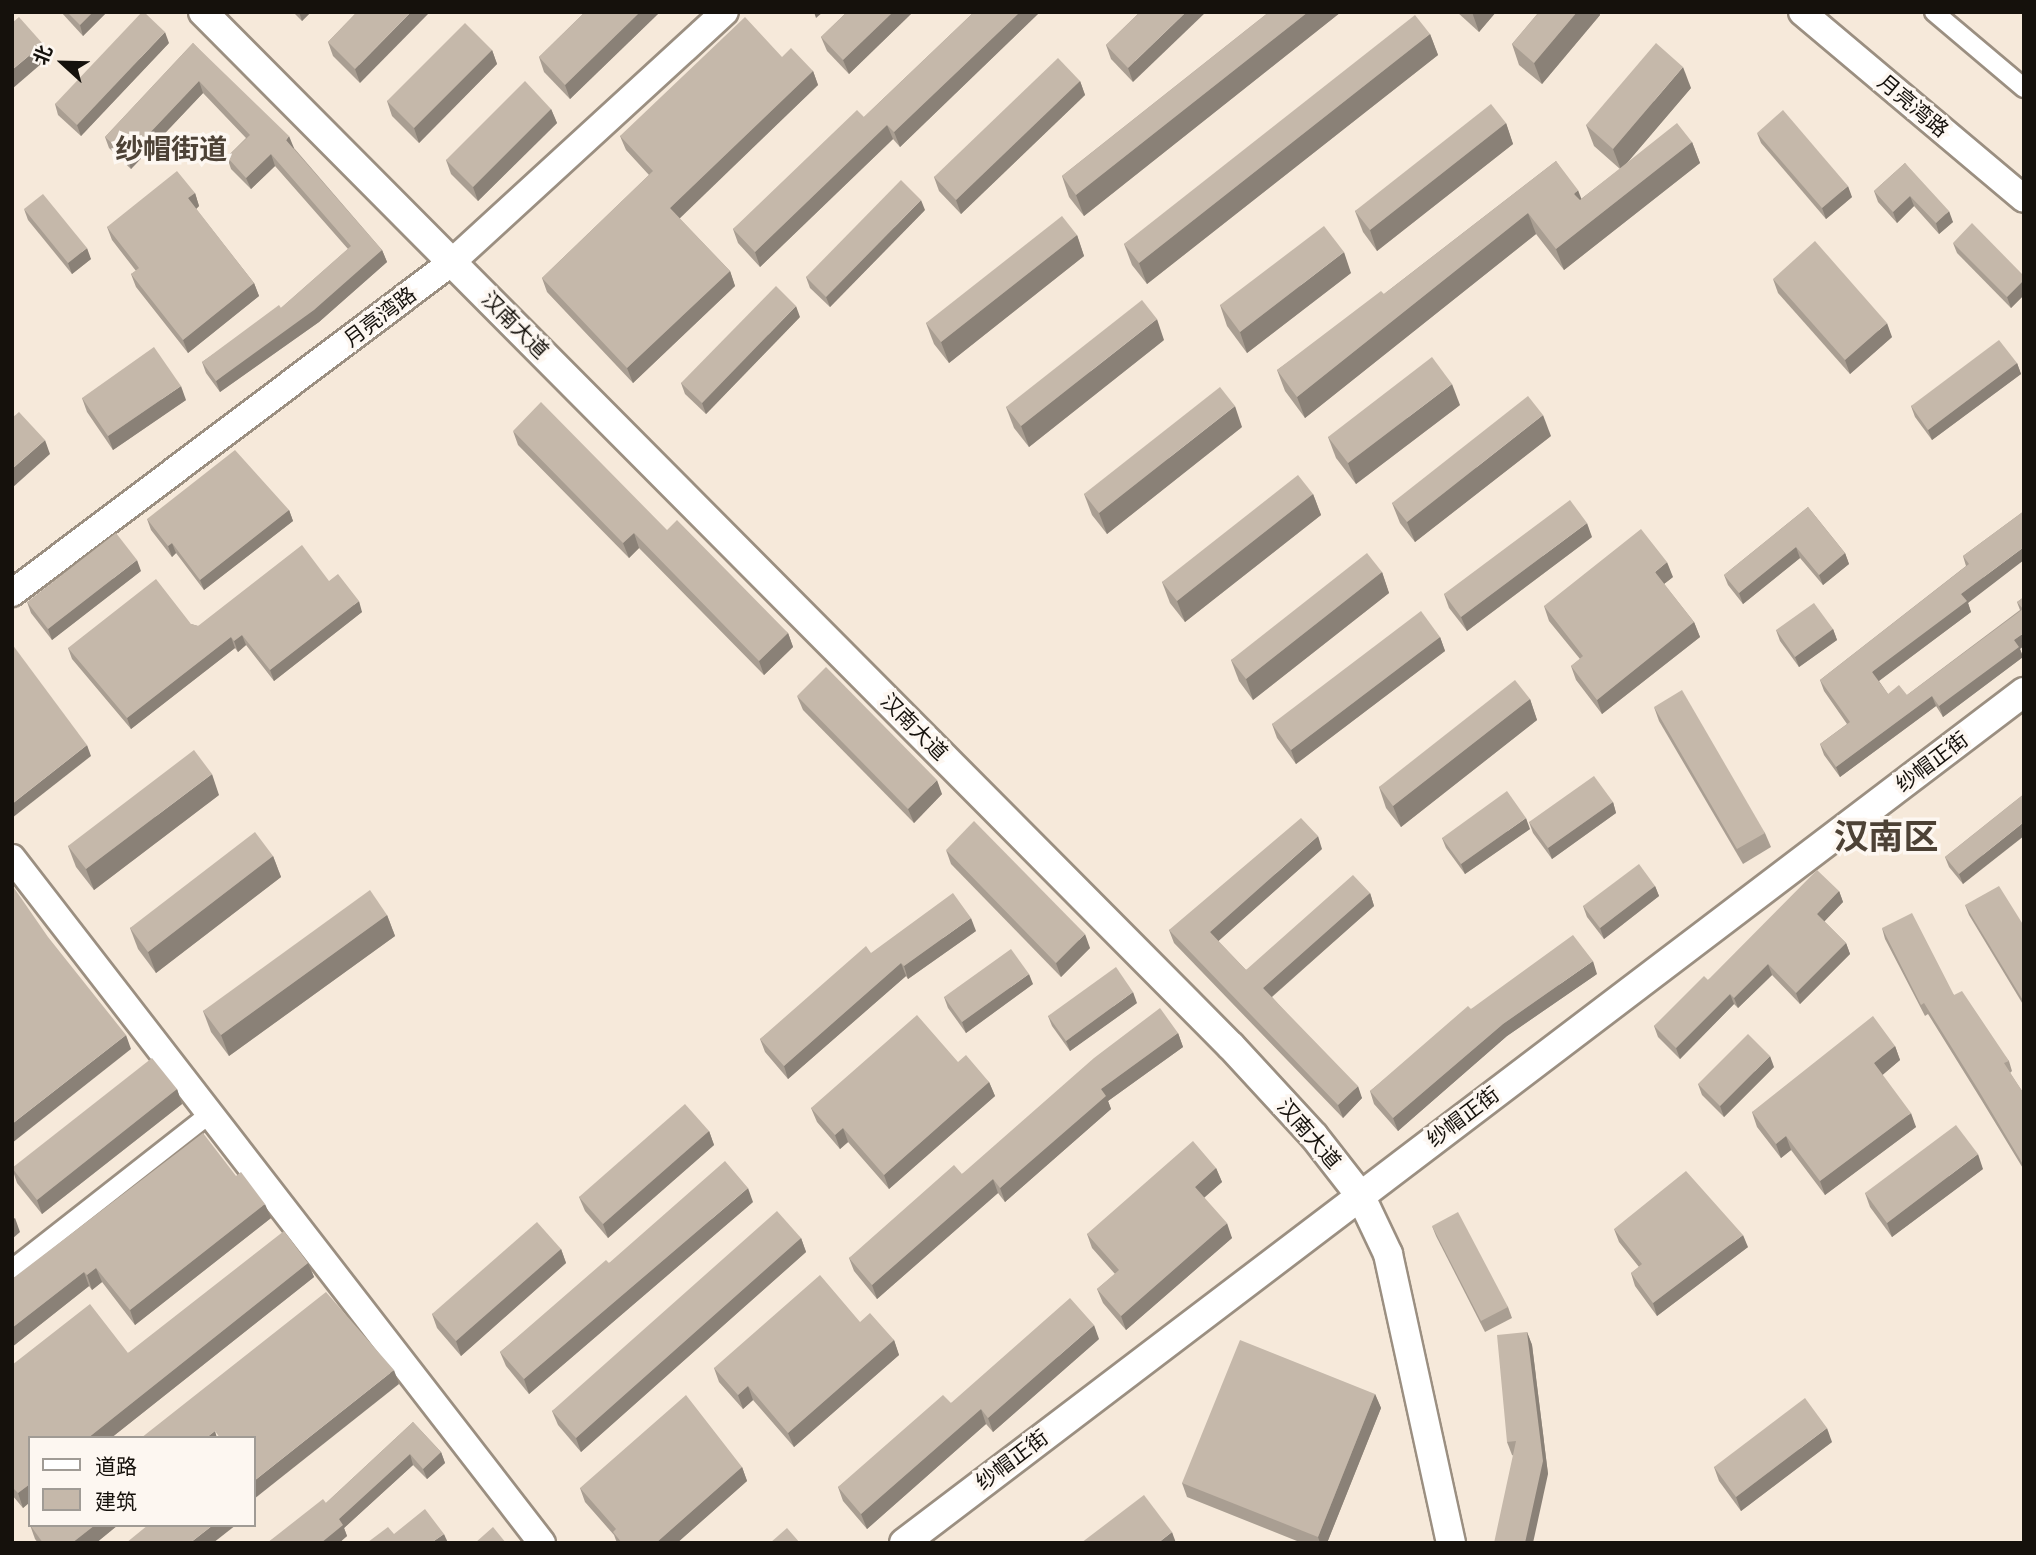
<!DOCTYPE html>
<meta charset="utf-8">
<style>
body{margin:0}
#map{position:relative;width:2036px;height:1555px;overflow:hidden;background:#f6e9da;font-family:Arial,"Noto Sans SC",sans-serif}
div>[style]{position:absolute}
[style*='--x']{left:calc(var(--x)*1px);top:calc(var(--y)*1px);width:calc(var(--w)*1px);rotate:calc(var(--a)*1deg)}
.roads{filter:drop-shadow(2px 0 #9b8f81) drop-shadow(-2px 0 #9b8f81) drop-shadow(0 2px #9b8f81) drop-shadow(0 -2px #9b8f81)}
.street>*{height:18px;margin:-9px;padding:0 9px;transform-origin:9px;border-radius:9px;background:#fff}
.secondary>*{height:26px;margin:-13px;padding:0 13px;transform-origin:13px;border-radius:13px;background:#fff}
.primary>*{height:28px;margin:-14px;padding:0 14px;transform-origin:14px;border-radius:14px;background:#fff}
.wall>*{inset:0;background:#a99e92}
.shaded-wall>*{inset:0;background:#8a8177}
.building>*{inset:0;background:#c5b8aa}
span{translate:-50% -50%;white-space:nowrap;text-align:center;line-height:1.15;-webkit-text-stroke:7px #fdf7f1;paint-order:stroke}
.street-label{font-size:21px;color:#15110c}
.district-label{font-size:28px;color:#4d4236;font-weight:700}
.town-label{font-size:35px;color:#4d4236;font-weight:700}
.frame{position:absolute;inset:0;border:14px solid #15110c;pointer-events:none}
.legend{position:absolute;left:28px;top:1436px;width:228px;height:91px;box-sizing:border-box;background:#fdf7f1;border:2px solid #a09b95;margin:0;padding:9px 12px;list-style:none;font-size:21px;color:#15110c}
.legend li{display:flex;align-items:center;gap:14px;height:35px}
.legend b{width:35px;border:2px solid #a09b95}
.north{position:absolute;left:28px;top:28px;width:70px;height:70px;-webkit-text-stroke:5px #fdf7f1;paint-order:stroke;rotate:292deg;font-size:19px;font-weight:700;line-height:28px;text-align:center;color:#15110c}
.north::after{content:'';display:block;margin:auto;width:24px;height:32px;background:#15110c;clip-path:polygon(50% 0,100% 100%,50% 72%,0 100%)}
</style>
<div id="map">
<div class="roads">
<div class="street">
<div style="--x:1934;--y:12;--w:118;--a:40.2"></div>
<div style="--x:12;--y:1269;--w:254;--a:-38.1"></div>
</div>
<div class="secondary">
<div style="--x:1802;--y:12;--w:290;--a:40.1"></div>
<div style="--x:12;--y:593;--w:551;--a:-36.95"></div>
<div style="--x:452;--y:262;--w:370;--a:-42.5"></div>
<div style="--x:12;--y:858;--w:866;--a:52.27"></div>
</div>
<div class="primary">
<div style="--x:203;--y:12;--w:1458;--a:45.17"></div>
<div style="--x:1231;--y:1046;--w:122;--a:47.3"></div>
<div style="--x:1314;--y:1136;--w:75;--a:52.1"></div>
<div style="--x:1360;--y:1195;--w:65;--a:64.6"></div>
<div style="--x:1388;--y:1254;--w:296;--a:77.7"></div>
<div style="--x:904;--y:1543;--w:1407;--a:-37.23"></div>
</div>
</div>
<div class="wall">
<div style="clip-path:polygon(61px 12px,107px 12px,83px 36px)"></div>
<div style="clip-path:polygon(293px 12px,311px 12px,302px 21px)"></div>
<div style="clip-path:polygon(357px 12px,360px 83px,333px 56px,328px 42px)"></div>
<div style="clip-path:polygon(585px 12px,660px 12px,570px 99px,544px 72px,539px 57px)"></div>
<div style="clip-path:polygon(847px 12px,913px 12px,849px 74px,827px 51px,821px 37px)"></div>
<div style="clip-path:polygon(974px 12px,1040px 12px,900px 147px,893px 139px,760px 267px,738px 243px,733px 229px,864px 117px)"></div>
<div style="clip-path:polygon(1140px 12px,1133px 82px,1111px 59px,1106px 45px)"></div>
<div style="clip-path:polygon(1269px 12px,1341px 12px,1084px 216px,1069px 197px,1062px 176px)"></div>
<div style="clip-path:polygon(1457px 12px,1496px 12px,1479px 32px)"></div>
<div style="clip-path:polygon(1539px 12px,1599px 12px,1600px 15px,1542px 84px,1519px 65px,1512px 44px)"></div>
<div style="clip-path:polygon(1430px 34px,1438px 55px,1147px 284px,1132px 265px,1124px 244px)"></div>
<div style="clip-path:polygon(169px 43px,81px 136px,58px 115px,55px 104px)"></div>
<div style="clip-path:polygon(193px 43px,294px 148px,382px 250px,387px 262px,319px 322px,220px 392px,206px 373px,202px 362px,281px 308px,348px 249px,275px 166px,251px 189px,231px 169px,227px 157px,246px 138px,203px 93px,131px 169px,109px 148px,105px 137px)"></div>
<div style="clip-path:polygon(492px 50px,497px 64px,419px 143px,392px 116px,387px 101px)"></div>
<div style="clip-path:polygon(782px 57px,813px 71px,818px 85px,679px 218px,730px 271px,735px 286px,633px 383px,547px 292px,542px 278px,649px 175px,626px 150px,620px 136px)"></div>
<div style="clip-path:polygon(1080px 81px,1085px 95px,961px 214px,939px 191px,934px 177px)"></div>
<div style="clip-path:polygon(1691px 88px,1625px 165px,1692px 142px,1700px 163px,1564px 270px,1536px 234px,1305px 418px,1285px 391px,1277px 370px,1384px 294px,1556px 161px,1581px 199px,1620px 169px,1594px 146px,1586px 125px)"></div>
<div style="clip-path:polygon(551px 109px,557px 123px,478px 201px,451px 174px,446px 160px)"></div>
<div style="clip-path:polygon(1506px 123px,1513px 144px,1377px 251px,1363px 232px,1355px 211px)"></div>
<div style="clip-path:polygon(1757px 133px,1852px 197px,1826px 219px,1761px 143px)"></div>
<div style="clip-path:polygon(1905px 163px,1953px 222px,1939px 234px,1914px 206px,1897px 223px,1878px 202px,1874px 191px)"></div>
<div style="clip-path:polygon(195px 193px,199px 206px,196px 209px,254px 283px,259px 296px,188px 353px,136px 287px,131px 274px,136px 271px,112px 240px,107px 227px)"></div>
<div style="clip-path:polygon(24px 209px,91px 259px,72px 274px,28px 220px)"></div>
<div style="clip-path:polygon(925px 210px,830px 307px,810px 288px,806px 277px)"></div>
<div style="clip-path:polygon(1077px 235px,1084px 256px,949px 363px,934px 344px,926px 323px)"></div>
<div style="clip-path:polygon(1953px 243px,2024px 276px,2024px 295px,2011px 308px,1957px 253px)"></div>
<div style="clip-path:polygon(1351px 273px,1247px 353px,1227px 326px,1220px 305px)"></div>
<div style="clip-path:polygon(1773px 279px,1892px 337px,1850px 374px,1778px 293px)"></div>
<div style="clip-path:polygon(800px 317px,706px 414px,685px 394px,681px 383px)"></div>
<div style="clip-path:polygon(1164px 340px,1029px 447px,1014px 428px,1006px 407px)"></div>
<div style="clip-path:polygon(2017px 363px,2021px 374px,1932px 440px,1915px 417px,1911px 406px)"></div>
<div style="clip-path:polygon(82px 398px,186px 400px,113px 450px,87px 412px)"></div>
<div style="clip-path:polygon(1460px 405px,1356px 484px,1336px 458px,1328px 437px)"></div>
<div style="clip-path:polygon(1242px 427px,1107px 534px,1092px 515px,1084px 494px)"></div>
<div style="clip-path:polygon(513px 431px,788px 633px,793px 647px,764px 675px,639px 548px,629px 558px,518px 445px)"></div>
<div style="clip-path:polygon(1551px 436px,1415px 542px,1400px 523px,1392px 503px)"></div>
<div style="clip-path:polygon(1313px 494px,1321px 515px,1185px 622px,1170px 603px,1162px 582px)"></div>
<div style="clip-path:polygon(1808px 507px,1845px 553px,1849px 564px,1823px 585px,1800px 558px,1743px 604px,1728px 585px,1724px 575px)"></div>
<div style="clip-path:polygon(289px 510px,293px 521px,204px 590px,176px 553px,172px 557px,151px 530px,147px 519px)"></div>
<div style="clip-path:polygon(2024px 511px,1968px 603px,1971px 612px,1879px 681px,1888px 694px,1907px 695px,2020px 610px,2017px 602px,2024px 597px,2020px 649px,2023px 657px,1943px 717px,1936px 706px,1840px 777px,1824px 755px,1820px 744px,1847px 724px,1824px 691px,1820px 680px,1966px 566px,1963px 556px)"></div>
<div style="clip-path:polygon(1592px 537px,1467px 631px,1449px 608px,1444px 594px)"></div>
<div style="clip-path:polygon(141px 571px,52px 640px,31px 613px,27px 602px)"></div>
<div style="clip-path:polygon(1382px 572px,1389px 593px,1253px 700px,1239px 681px,1231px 660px)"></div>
<div style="clip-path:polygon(1673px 577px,1664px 584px,1694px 622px,1700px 637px,1602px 714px,1576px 680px,1571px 666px,1580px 659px,1549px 621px,1544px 606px)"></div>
<div style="clip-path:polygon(329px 581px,362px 612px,274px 681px,246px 645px,238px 652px,235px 648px,131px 729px,72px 659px,68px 648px,191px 624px,198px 626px)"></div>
<div style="clip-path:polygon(1833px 629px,1837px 640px,1799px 667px,1780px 641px,1776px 630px)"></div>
<div style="clip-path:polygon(1440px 637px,1445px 651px,1296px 764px,1277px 738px,1272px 724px)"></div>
<div style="clip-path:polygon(797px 696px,942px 794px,914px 823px,803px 710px)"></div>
<div style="clip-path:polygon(1530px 699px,1537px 720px,1401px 827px,1386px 808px,1379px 787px)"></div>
<div style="clip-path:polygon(1654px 707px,1765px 833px,1771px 847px,1743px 864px,1659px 721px)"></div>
<div style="clip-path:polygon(2024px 794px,1963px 884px,1949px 867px,1945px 857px)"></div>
<div style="clip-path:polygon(219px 795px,94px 890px,76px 867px,68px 846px)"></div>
<div style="clip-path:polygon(1613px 802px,1616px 813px,1552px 859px,1533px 833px,1529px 822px)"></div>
<div style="clip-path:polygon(1530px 829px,1465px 874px,1446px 848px,1442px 838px)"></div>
<div style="clip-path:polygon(1322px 849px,1218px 941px,1246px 970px,1370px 893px,1374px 906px,1272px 997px,1362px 1098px,1343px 1118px,1174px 943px,1169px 930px)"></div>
<div style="clip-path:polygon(946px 850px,1090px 948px,1061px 977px,951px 864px)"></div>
<div style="clip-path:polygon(273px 856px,281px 877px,156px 973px,138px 949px,130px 928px)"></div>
<div style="clip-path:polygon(1655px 886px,1659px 896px,1604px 939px,1587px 917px,1583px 906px)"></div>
<div style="clip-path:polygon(1839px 891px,1843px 902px,1824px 921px,1846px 943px,1850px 954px,1800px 1004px,1772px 975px,1738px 1008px,1734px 1004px,1680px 1059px,1658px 1037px,1654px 1026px,1708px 980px)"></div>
<div style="clip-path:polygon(1965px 905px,2024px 926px,2024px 1006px,1969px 915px)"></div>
<div style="clip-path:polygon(387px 915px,395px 936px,229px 1056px,211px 1032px,203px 1011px)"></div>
<div style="clip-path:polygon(1882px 928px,1954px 995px,2009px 1061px,2012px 1071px,2010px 1073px,2024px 1094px,2024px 1170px,1982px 1101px,1928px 1014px,1925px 1016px,1885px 939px)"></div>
<div style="clip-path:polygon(976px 931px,908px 979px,906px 976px,788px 1079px,765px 1052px,760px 1039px,871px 953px)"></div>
<div style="clip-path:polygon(1597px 974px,1507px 1036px,1398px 1131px,1374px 1104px,1370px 1091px,1471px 1009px)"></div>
<div style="clip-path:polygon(1033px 984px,966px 1033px,948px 1008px,944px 997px)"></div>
<div style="clip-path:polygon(1137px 1003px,1070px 1051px,1052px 1026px,1048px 1016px)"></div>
<div style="clip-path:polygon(1178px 1033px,1183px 1047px,1108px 1101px,1111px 1109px,1005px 1202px,998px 1193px,877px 1299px,854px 1271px,849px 1258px,962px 1174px)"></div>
<div style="clip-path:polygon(1895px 1046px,1900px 1060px,1882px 1075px,1916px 1127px,1825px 1195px,1791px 1150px,1781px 1158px,1757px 1127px,1752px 1112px)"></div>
<div style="clip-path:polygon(958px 1062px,989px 1082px,995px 1096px,889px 1189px,848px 1142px,840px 1149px,817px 1122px,811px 1108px)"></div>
<div style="clip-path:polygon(1774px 1067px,1724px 1117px,1702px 1095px,1698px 1084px)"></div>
<div style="clip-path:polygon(177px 1089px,182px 1104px,42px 1214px,17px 1183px,12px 1168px)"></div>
<div style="clip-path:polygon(709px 1131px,714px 1145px,608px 1238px,585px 1211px,579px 1197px)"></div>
<div style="clip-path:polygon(1216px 1168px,1222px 1182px,1204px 1198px,1232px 1238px,1126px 1330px,1103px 1303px,1097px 1289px,1115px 1274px,1092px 1248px,1087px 1234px)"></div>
<div style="clip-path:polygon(1983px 1169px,1892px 1237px,1870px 1207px,1865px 1193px)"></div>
<div style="clip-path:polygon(236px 1176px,271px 1218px,135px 1325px,102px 1282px,92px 1290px,89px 1286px,12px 1347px,12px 1279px)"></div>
<div style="clip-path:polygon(753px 1202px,529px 1394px,506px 1366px,500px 1352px,609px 1263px)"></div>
<div style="clip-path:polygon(1432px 1226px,1508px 1307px,1512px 1318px,1485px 1332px,1436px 1236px)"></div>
<div style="clip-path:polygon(1614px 1229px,1748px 1247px,1657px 1316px,1635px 1286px,1631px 1273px,1639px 1267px,1619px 1242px)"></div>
<div style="clip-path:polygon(801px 1238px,806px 1252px,581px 1452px,558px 1425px,552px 1411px)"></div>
<div style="clip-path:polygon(561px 1249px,566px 1263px,461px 1356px,437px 1328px,432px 1314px)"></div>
<div style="clip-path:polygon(308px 1263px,314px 1277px,111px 1438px,30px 1438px,30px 1502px,23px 1508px,12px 1495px,12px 1365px,128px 1353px)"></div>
<div style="clip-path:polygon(860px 1322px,894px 1340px,899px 1355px,794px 1447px,753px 1400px,743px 1409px,719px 1382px,714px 1368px)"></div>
<div style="clip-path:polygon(1527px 1332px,1532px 1345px,1548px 1474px,1512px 1455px,1507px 1442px)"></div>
<div style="clip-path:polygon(1099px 1339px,993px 1432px,986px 1424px,867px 1529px,843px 1501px,838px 1487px,951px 1403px)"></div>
<div style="clip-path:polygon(1375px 1394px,1381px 1408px,1327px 1543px,1302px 1543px,1187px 1497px,1182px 1483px)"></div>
<div style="clip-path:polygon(413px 1422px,441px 1452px,445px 1463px,427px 1479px,413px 1465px,344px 1528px,347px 1536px,339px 1543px,267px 1543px,326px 1503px)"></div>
<div style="clip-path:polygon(1832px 1442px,1741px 1511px,1719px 1481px,1714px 1467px)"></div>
<div style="clip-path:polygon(742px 1467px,747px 1481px,677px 1543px,617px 1543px,614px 1535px,585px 1502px,580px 1488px)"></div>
<div style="clip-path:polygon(30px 1525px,118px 1525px,96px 1543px,38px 1543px,35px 1539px)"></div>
</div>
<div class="shaded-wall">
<div style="clip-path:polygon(93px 12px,107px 12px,83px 36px,80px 25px)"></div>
<div style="clip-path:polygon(299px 12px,311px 12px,302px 21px)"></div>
<div style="clip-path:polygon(411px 12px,430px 12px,360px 83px,355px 69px)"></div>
<div style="clip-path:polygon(640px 12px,660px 12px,570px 99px,565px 85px)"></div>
<div style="clip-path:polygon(814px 12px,823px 12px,816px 18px)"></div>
<div style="clip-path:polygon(893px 12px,913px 12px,849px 74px,843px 60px)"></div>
<div style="clip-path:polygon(1020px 12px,1040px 12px,900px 147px,894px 132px)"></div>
<div style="clip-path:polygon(1186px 12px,1206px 12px,1133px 82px,1128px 68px)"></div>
<div style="clip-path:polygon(1308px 12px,1341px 12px,1084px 216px,1076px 195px)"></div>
<div style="clip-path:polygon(1472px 12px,1496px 12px,1479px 32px)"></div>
<div style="clip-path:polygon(1577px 12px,1599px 12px,1600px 15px,1542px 84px,1534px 63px)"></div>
<div style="clip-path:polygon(165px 32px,169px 43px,81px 136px,77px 125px)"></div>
<div style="clip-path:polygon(1430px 34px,1438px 55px,1147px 284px,1139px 263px)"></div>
<div style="clip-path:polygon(43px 44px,48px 58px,12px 89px,12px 70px)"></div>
<div style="clip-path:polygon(492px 50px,497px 64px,419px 143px,414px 128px)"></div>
<div style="clip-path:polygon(1683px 67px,1691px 88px,1621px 170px,1613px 149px)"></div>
<div style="clip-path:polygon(813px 71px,818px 85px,675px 223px,670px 208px)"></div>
<div style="clip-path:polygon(199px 81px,203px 93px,131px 169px,127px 157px)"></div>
<div style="clip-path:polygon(1080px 81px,1085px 95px,961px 214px,956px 200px)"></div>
<div style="clip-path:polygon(551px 109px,557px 123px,478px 201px,473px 187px)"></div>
<div style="clip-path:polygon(1506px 123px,1513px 144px,1377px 251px,1370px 230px)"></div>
<div style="clip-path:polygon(887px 125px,893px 139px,760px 267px,755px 252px)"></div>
<div style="clip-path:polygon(289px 136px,294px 148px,290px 152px,286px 140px)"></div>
<div style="clip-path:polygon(1692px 142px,1700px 163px,1564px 270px,1556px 249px)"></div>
<div style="clip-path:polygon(271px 154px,275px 166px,251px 189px,246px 178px)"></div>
<div style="clip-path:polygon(1848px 186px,1852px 197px,1826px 219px,1822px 208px)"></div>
<div style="clip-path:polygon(1578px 190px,1586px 211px,1574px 194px)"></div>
<div style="clip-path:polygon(195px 193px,199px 206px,193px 212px,188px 198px)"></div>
<div style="clip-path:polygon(1910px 196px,1914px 206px,1897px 223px,1893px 212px)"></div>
<div style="clip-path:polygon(921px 200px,925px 210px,830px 307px,826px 297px)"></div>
<div style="clip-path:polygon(1949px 211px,1953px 222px,1939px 234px,1936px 223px)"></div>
<div style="clip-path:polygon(1528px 213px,1536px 234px,1305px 418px,1297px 397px)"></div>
<div style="clip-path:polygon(1077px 235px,1084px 256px,949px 363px,941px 342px)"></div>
<div style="clip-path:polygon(87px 248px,91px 259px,72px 274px,68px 263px)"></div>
<div style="clip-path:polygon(382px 250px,387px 262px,319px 322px,220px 392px,216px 381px)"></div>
<div style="clip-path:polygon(1344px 252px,1351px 273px,1247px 353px,1240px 332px)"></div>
<div style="clip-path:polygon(730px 271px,735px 286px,633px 383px,627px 368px)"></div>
<div style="clip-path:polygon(2024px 280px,2024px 295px,2011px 308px,2007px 297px)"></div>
<div style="clip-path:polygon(254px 283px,259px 296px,188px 353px,183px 340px)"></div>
<div style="clip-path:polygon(796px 306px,800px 317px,706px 414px,702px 403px)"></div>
<div style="clip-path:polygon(1157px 319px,1164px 340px,1029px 447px,1021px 426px)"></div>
<div style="clip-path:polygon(1887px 323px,1892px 337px,1850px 374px,1845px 360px)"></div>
<div style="clip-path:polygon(2017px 363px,2021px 374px,1932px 440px,1928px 430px)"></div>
<div style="clip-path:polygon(1452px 384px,1460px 405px,1356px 484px,1348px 463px)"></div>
<div style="clip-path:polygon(181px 386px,186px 400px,113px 450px,108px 436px)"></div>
<div style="clip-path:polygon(1235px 406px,1242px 427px,1107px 534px,1099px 513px)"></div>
<div style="clip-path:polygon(1543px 415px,1551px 436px,1415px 542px,1407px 522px)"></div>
<div style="clip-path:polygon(45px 440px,50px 454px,12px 488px,12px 469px)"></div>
<div style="clip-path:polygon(1313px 494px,1321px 515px,1185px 622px,1177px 601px)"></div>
<div style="clip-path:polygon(289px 510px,293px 521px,204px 590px,200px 580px)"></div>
<div style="clip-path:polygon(1587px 523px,1592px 537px,1467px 631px,1461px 617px)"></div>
<div style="clip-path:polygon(634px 533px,639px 548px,629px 558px,623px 543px)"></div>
<div style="clip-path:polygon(172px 543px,176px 553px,172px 557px,168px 546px)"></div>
<div style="clip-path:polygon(1796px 547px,1800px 558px,1743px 604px,1739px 593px)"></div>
<div style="clip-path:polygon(2024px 547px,2024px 560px,1968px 603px,1971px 612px,1876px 683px,1872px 672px,1961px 594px)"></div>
<div style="clip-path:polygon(1845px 553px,1849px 564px,1823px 585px,1819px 575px)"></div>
<div style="clip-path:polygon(137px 560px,141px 571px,52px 640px,48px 629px)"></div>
<div style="clip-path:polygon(1667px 562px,1673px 577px,1660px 587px,1655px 572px)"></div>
<div style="clip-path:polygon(1382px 572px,1389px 593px,1253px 700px,1246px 679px)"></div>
<div style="clip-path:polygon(359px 601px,362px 612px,274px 681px,270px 670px)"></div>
<div style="clip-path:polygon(1694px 622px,1700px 637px,1602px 714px,1597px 700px)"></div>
<div style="clip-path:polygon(1833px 629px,1837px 640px,1799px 667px,1795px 657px)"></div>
<div style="clip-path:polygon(788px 633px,793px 647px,764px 675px,759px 661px)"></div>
<div style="clip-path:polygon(2024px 633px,2024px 646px,2020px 649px,2023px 657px,1943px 717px,1939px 706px,2014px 640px)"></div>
<div style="clip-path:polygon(242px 635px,246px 645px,238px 652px,234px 641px)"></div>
<div style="clip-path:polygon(231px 637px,235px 648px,131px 729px,127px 718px)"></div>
<div style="clip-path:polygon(1440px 637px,1445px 651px,1296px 764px,1291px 750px)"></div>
<div style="clip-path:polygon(1932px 696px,1936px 706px,1840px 777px,1836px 767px)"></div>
<div style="clip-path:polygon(1530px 699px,1537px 720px,1401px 827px,1393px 806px)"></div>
<div style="clip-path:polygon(87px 745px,91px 756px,12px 818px,12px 804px)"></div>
<div style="clip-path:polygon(212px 774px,219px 795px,94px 890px,86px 869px)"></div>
<div style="clip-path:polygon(937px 780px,942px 794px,914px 823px,908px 809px)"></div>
<div style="clip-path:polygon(1613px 802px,1616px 813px,1552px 859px,1548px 848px)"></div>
<div style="clip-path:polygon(1526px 818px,1530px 829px,1465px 874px,1461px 864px)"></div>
<div style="clip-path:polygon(2024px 822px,2024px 836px,1963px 884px,1959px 874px)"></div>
<div style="clip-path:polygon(1318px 836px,1322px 849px,1214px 945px,1210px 932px)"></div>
<div style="clip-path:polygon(273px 856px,281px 877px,156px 973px,148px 952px)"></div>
<div style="clip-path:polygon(1655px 886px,1659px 896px,1604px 939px,1600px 928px)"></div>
<div style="clip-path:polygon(1839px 891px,1843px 902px,1821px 925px,1817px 914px)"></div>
<div style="clip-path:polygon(1370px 893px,1374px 906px,1268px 1000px,1263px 988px)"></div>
<div style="clip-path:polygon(387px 915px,395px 936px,229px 1056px,221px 1035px)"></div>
<div style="clip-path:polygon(971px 918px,976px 931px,908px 979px,904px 966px)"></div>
<div style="clip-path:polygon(1085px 934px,1090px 948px,1061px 977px,1056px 963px)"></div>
<div style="clip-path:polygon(1846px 943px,1850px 954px,1800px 1004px,1796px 993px)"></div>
<div style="clip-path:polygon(1593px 961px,1597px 974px,1507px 1036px,1398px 1131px,1393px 1118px,1503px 1024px)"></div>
<div style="clip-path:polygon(901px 963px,906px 976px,788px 1079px,784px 1066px)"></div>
<div style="clip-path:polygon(1768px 964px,1772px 975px,1738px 1008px,1734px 998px)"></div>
<div style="clip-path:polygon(1029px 974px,1033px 984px,966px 1033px,962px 1022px)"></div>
<div style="clip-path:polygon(1133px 992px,1137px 1003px,1070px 1051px,1066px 1041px)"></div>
<div style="clip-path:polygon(1730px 994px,1734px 1004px,1680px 1059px,1676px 1048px)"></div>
<div style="clip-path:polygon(1178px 1033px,1183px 1047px,1108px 1101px,1111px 1109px,1005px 1202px,1000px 1188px,1101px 1089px)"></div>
<div style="clip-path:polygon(126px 1035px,131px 1049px,12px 1143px,12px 1124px)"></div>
<div style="clip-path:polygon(1895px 1046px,1900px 1060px,1879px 1078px,1874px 1063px)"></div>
<div style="clip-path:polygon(1770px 1056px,1774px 1067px,1724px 1117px,1720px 1106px)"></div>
<div style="clip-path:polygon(989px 1082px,995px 1096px,889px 1189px,884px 1175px)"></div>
<div style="clip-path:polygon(1358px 1086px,1362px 1098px,1343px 1118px,1338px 1105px)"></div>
<div style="clip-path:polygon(177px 1089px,182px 1104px,42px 1214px,37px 1200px)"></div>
<div style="clip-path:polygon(1911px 1113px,1916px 1127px,1825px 1195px,1820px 1181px)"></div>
<div style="clip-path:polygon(843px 1128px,848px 1142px,840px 1149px,835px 1135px)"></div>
<div style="clip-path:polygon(709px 1131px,714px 1145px,608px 1238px,603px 1224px)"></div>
<div style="clip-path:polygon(1786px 1136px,1791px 1150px,1781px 1158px,1776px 1144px)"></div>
<div style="clip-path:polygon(1978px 1154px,1983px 1169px,1892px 1237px,1887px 1223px)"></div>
<div style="clip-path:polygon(1216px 1168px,1222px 1182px,1200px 1201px,1195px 1187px)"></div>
<div style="clip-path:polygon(993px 1179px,998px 1193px,877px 1299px,872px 1285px)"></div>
<div style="clip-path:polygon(748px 1188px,753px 1202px,529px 1394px,524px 1379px)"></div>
<div style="clip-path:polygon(265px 1204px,271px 1218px,135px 1325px,130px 1310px)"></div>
<div style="clip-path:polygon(15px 1218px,20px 1232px,12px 1239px,12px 1220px)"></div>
<div style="clip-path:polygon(1227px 1223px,1232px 1238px,1126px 1330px,1121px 1316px)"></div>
<div style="clip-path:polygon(1743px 1235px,1748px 1247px,1657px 1316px,1653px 1303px)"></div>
<div style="clip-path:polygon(801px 1238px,806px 1252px,581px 1452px,576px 1438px)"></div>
<div style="clip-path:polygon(561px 1249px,566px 1263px,461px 1356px,456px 1341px)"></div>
<div style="clip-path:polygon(308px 1263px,314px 1277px,111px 1438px,88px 1438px)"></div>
<div style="clip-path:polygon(96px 1268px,102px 1282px,92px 1290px,87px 1275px)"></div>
<div style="clip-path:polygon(84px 1272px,89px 1286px,12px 1347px,12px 1328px)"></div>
<div style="clip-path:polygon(1094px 1325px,1099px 1339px,993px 1432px,988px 1418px)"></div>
<div style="clip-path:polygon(1527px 1332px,1532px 1345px,1548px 1474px,1533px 1543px,1525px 1543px)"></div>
<div style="clip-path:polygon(894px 1340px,899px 1355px,794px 1447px,788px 1433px)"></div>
<div style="clip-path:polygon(394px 1370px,399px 1384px,254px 1499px,254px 1481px)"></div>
<div style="clip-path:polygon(748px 1386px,753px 1400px,743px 1409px,738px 1395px)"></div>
<div style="clip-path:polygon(1375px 1394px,1381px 1408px,1327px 1543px,1320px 1543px,1318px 1537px)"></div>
<div style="clip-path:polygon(981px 1409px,986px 1424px,867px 1529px,861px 1514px)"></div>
<div style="clip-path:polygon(1827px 1428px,1832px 1442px,1741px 1511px,1736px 1497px)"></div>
<div style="clip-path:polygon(215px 1431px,217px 1438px,206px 1438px)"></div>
<div style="clip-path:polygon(441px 1452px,445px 1463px,427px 1479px,423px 1469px)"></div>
<div style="clip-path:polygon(410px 1454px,413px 1465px,344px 1528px,347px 1536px,339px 1543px,321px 1543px,339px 1519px)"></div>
<div style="clip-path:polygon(742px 1467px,747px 1481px,677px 1543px,656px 1543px)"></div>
<div style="clip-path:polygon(30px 1484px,30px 1502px,23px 1508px,18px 1493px)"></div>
<div style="clip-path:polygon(95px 1525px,118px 1525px,96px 1543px,72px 1543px)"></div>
<div style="clip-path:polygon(213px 1525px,236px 1525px,213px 1543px,190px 1543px)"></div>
<div style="clip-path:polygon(1172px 1532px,1176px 1543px,1158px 1543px)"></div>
<div style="clip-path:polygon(444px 1534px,448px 1543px,431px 1543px)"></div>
</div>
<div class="building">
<div style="clip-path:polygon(67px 12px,93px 12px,80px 25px)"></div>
<div style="clip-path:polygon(142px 12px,144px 12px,165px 32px,77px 125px,55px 104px)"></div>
<div style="clip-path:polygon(357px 12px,411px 12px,355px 69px,328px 42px)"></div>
<div style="clip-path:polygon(585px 12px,640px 12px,565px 85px,539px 57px)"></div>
<div style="clip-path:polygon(847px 12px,893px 12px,843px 60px,821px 37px)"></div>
<div style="clip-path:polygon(974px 12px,1020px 12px,894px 132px,887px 125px,755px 252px,733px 229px,857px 110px,864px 117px)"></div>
<div style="clip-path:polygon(1140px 12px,1186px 12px,1128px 68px,1106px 45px)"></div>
<div style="clip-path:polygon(1269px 12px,1308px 12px,1076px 195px,1062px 176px)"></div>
<div style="clip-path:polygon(1539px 12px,1577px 12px,1534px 63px,1512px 44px)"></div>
<div style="clip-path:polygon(1415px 15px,1430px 34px,1139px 263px,1124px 244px)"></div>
<div style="clip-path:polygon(19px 17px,43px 44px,12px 70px,12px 23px)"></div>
<div style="clip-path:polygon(745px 17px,782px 57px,791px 48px,813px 71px,670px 208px,730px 271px,627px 368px,542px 278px,653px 171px,620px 136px)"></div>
<div style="clip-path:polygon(465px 23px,492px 50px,414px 128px,387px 101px)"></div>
<div style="clip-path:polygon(193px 43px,289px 136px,286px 140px,382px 250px,314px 310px,216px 381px,202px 362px,279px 305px,281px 308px,351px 246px,271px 154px,246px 178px,227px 157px,250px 135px,199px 81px,127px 157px,105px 137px)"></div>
<div style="clip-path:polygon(1656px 43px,1683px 67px,1613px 149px,1586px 125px)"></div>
<div style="clip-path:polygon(1058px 58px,1080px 81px,956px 200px,934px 177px)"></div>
<div style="clip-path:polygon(525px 81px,551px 109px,473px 187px,446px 160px)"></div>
<div style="clip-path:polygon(1491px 104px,1506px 123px,1370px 230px,1355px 211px)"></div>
<div style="clip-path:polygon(1783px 110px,1848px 186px,1822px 208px,1757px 133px)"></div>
<div style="clip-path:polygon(1677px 123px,1692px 142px,1556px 249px,1528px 213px,1297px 397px,1277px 370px,1381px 291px,1384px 294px,1556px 161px,1578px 190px,1574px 194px,1580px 200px)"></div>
<div style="clip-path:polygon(1905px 163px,1949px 211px,1936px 223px,1910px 196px,1893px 212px,1874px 191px)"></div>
<div style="clip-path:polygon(177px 171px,195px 193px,188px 198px,254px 283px,183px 340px,131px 274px,139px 268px,107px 227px)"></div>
<div style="clip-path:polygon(901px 180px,921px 200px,826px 297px,806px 277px)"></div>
<div style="clip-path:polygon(43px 194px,87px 248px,68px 263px,24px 209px)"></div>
<div style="clip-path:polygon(1062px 216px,1077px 235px,941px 342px,926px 323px)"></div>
<div style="clip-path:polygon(1972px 223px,2024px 276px,2024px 280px,2007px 297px,1953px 243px)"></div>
<div style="clip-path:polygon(1324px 226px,1344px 252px,1240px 332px,1220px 305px)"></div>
<div style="clip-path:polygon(1815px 241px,1887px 323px,1845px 360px,1773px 279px)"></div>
<div style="clip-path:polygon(776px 286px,796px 306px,702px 403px,681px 383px)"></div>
<div style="clip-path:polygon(1142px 300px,1157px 319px,1021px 426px,1006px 407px)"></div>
<div style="clip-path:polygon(1999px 340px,2017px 363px,1928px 430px,1911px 406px)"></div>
<div style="clip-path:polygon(154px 347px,181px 386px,108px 436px,82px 398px)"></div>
<div style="clip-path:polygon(1432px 357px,1452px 384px,1348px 463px,1328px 437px)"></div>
<div style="clip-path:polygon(1220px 387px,1235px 406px,1099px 513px,1084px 494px)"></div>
<div style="clip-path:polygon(1528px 396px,1543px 415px,1407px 522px,1392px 503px)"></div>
<div style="clip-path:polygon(541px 402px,667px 530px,677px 520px,788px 633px,759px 661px,634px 533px,623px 543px,513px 431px)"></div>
<div style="clip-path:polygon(19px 412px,45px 440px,12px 469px,12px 418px)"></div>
<div style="clip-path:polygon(235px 450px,289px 510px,200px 580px,172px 543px,168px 546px,147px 519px)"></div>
<div style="clip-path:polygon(1298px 475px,1313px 494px,1177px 601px,1162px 582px)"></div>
<div style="clip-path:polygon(1570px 500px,1587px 523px,1461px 617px,1444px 594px)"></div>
<div style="clip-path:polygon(1808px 507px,1845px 553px,1819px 575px,1796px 547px,1739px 593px,1724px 575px)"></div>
<div style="clip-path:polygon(2024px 511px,2024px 547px,1961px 594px,1967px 601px,1872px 672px,1888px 694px,1899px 685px,1907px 695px,2023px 609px,2017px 602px,2024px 597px,2024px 633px,2014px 640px,2019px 647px,1939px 706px,1932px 696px,1836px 767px,1820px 744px,1850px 722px,1820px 680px,1969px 564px,1963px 556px)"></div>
<div style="clip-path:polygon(1641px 529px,1667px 562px,1655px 572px,1694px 622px,1597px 700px,1571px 666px,1583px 656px,1544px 606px)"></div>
<div style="clip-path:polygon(116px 533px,137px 560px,48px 629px,27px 602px)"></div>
<div style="clip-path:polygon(302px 545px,329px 581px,338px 574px,359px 601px,270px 670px,242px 635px,234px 641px,231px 637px,127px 718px,68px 648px,156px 579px,191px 624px,198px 626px)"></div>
<div style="clip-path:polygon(1367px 553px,1382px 572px,1246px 679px,1231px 660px)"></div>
<div style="clip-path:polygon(1814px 603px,1833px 629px,1795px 657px,1776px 630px)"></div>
<div style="clip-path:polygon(1421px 611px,1440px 637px,1291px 750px,1272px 724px)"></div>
<div style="clip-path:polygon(12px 644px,87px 745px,12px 804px)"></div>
<div style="clip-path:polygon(826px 667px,937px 780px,908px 809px,797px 696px)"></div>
<div style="clip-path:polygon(1515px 680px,1530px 699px,1393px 806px,1379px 787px)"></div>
<div style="clip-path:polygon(1682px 690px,1765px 833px,1737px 849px,1654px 707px)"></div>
<div style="clip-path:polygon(194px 750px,212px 774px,86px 869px,68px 846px)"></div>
<div style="clip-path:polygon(1594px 776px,1613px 802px,1548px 848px,1529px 822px)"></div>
<div style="clip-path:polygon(1507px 791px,1526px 818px,1461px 864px,1442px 838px)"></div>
<div style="clip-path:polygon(2024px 794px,2024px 822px,1959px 874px,1945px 857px)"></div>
<div style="clip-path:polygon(1301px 818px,1318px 836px,1210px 932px,1246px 970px,1353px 875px,1370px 893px,1263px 988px,1358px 1086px,1338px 1105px,1169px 930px)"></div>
<div style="clip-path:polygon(974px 821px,1085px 934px,1056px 963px,946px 850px)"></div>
<div style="clip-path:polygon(255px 832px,273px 856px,148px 952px,130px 928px)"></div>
<div style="clip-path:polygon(1639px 864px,1655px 886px,1600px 928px,1583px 906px)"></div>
<div style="clip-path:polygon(1817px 870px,1839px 891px,1817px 914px,1846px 943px,1796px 993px,1768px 964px,1734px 998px,1730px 994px,1676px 1048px,1654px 1026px,1704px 976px,1708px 980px)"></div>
<div style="clip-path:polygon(12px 885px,48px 937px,126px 1035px,12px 1124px)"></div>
<div style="clip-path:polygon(1999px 886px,2024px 926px,2024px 1002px,1965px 905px)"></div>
<div style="clip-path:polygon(370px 890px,387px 915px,221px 1035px,203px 1011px)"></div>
<div style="clip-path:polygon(953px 893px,971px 918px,904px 966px,901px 963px,784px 1066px,760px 1039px,866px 946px,871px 953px)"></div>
<div style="clip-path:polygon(1912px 913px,1954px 995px,1962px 991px,2009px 1061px,2004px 1063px,2024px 1094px,2024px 1166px,1979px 1091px,1924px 1003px,1921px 1005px,1882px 928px)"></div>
<div style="clip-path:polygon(1573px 935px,1593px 961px,1503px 1024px,1393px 1118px,1370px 1091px,1468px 1006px,1471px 1009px)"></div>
<div style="clip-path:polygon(1011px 949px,1029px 974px,962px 1022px,944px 997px)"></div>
<div style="clip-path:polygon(1116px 967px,1133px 992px,1066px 1041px,1048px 1016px)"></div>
<div style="clip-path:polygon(1160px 1008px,1178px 1033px,1101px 1089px,1106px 1096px,1000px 1188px,993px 1179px,872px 1285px,849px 1258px,954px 1165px,962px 1174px,1094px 1058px)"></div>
<div style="clip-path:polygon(917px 1015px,958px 1062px,966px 1055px,989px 1082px,884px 1175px,843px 1128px,835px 1135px,811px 1108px)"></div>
<div style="clip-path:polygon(1873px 1016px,1895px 1046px,1874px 1063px,1911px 1113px,1820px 1181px,1786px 1136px,1776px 1144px,1752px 1112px)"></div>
<div style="clip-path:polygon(1748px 1034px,1770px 1056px,1720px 1106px,1698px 1084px)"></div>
<div style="clip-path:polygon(152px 1058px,177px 1089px,37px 1200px,12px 1168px)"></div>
<div style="clip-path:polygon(685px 1104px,709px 1131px,603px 1224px,579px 1197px)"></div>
<div style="clip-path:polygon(1956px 1125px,1978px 1154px,1887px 1223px,1865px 1193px)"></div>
<div style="clip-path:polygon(203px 1133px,236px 1176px,241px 1172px,265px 1204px,130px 1310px,96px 1268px,87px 1275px,84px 1272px,12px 1328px,12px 1279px)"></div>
<div style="clip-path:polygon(1193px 1141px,1216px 1168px,1195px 1187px,1227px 1223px,1121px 1316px,1097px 1289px,1119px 1270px,1087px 1234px)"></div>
<div style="clip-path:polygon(725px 1161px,748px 1188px,524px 1379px,500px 1352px,606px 1260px,609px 1263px)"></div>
<div style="clip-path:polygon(1686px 1171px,1743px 1235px,1653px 1303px,1631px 1273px,1642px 1264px,1614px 1229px)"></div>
<div style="clip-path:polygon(777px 1211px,801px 1238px,576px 1438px,552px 1411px)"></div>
<div style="clip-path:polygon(1458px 1212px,1508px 1307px,1481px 1321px,1432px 1226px)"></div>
<div style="clip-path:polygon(537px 1222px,561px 1249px,456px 1341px,432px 1314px)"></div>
<div style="clip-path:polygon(284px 1231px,308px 1263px,88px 1438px,30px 1438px,30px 1484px,18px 1493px,12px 1487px,12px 1365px,90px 1304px,128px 1353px)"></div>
<div style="clip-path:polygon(820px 1275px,860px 1322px,870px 1313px,894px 1340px,788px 1433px,748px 1386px,738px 1395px,714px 1368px)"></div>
<div style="clip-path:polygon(326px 1292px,394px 1370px,254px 1481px,254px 1438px,220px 1438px,215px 1431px,206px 1438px,141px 1438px)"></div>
<div style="clip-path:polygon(1070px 1298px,1094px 1325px,988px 1418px,981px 1409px,861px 1514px,838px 1487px,943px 1395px,951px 1403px)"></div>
<div style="clip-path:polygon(1527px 1332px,1543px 1461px,1525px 1543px,1494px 1543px,1516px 1441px,1507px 1442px,1497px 1335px)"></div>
<div style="clip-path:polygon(1240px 1340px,1375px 1394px,1318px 1537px,1182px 1483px)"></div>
<div style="clip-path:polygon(686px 1395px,742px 1467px,656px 1543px,622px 1543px,613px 1532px,616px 1529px,580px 1488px)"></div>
<div style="clip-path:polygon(1805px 1398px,1827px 1428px,1736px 1497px,1714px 1467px)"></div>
<div style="clip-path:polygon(413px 1422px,441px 1452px,423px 1469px,410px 1454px,339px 1519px,343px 1525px,321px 1543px,267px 1543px,323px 1499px,326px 1503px)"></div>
<div style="clip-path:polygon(1144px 1495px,1172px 1532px,1158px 1543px,1081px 1543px)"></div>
<div style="clip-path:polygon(425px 1509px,444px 1534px,431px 1543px,368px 1542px,388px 1527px,394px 1534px)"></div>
<div style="clip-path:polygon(30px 1525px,95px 1525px,72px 1543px,43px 1543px)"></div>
<div style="clip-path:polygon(148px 1525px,213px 1525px,190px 1543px,126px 1543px)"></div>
<div style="clip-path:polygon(493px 1527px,506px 1543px,475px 1543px)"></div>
<div style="clip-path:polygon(787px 1528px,800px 1543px,770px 1543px)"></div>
</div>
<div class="street-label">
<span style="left:1913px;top:106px;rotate:40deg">月亮湾路</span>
<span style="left:380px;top:317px;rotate:-37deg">月亮湾路</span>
<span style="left:515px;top:325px;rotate:45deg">汉南大道</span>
<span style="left:914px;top:727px;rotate:45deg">汉南大道</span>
<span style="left:1932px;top:762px;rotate:-37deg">纱帽正街</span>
<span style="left:1463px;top:1117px;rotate:-37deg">纱帽正街</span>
<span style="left:1309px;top:1134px;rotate:49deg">汉南大道</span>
<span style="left:1012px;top:1460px;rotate:-37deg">纱帽正街</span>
</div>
<div class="district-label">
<span style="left:171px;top:150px">纱帽街道</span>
</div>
<div class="town-label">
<span style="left:1886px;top:837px">汉南区</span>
</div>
<div class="frame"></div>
<ul class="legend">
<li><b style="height:9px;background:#fff"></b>道路</li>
<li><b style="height:19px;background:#c5b8aa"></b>建筑</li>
</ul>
<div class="north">北</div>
</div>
